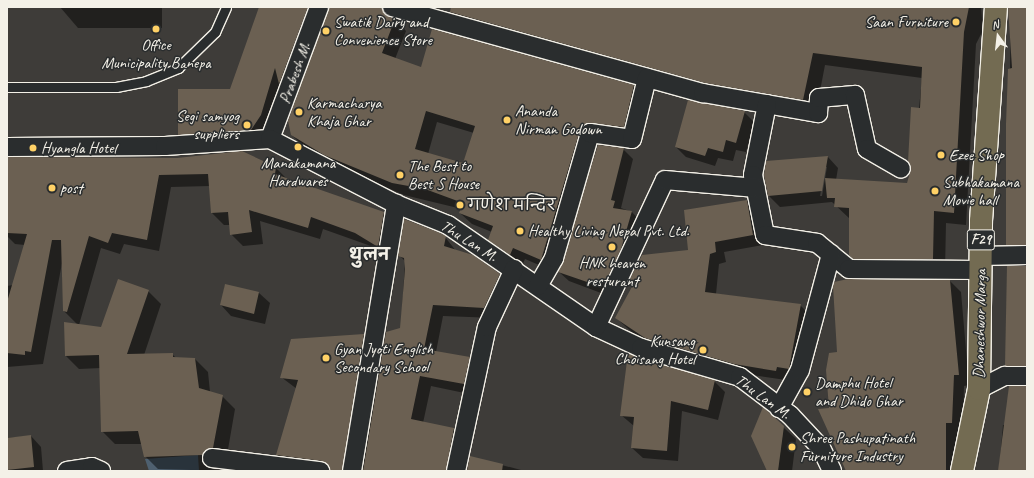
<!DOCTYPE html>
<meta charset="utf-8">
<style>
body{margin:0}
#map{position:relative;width:1034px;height:478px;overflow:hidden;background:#3e3c39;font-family:Caveat,"Playpen Sans Deva",sans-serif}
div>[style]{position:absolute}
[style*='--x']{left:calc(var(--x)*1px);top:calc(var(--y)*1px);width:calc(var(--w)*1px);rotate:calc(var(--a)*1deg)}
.water>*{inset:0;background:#4e6070}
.shadow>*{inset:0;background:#0007}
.building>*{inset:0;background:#6b6052}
.roads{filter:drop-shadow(1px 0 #f4f1e8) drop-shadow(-1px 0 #f4f1e8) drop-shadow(0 1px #f4f1e8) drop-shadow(0 -1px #f4f1e8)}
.lane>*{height:9px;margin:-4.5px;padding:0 4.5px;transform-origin:4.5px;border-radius:4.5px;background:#2a2d2e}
.street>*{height:18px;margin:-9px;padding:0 9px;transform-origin:9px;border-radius:9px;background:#2a2d2e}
.primary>*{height:22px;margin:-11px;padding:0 11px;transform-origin:11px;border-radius:11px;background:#736b52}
.dots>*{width:11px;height:11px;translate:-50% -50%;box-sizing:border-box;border:2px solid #2a2d2e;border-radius:50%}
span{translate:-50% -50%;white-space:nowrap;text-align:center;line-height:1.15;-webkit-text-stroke:3px #2a2d2e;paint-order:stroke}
.shield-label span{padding:1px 3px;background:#2a2d2e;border:1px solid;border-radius:3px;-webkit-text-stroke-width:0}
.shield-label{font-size:15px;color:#f4f1e8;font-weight:700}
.poi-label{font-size:16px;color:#f4f1e8}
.left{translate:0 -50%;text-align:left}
.right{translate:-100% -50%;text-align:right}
.street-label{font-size:16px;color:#f4f1e8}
.neighbourhood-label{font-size:17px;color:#f4f1e8;font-weight:700}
.frame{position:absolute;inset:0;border:8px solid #f4f1e8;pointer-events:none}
.north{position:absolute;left:978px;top:16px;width:40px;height:40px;-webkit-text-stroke:3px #2a2d2e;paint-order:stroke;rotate:345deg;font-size:11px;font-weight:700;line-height:16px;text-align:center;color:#f4f1e8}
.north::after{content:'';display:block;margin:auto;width:14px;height:18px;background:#f4f1e8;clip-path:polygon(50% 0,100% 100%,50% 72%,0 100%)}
</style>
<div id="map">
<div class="water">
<div style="clip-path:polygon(198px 455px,199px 471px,149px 471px,145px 459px)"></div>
</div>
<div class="shadow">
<div style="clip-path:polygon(60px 7px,162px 7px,162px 28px,78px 28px)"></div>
<div style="clip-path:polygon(evenodd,260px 7px,429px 7px,428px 14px,393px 16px,406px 31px,395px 59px,421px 69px,433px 30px,634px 86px,646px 98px,636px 138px,591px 141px,553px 271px,525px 259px,522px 266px,489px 240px,492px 232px,472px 224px,460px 213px,462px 209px,404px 195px,337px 166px,304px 147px,292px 135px,330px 10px,321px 15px,263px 141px,190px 146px,179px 134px,231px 90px,260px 7px,437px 122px,474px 133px,463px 164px,428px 154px,437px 122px)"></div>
<div style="clip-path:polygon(evenodd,452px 7px,981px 7px,983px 30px,976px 44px,966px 225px,946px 223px,945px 271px,863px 268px,850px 255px,850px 219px,832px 202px,780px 207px,769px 196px,767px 162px,828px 157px,838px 168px,836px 180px,907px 184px,913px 169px,922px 78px,825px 65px,816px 112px,464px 24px,451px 12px,452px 7px,825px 167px,827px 167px,822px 196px,820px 196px,825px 167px)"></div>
<div style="clip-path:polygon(1011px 7px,1027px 7px,1027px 253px,1018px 255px,1007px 245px)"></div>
<div style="clip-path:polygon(744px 112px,754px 122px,746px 152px,736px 150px,733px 161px,718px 158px,715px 166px,686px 157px,676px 147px)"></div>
<div style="clip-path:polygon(623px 149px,633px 159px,621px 208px,632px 212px,641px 222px,615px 293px,601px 293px,569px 281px,559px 272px)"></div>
<div style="clip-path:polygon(241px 152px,276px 168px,288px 180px,383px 213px,396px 225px,390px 258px,368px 245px,323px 229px,320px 239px,260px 221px,263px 244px,243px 246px,231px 234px,230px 225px,224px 225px,212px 213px,210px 186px,171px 187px,159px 251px,124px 244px,120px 254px,101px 248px,79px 325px,102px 328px,148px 291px,161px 304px,144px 355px,172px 354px,176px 358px,195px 359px,208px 372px,210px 392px,222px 396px,235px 409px,226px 461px,208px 468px,224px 471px,158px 469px,145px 456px,142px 444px,115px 444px,102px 431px,101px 368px,79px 369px,66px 356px,78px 325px,64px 311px,62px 263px,43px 364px,7px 367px,7px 286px,13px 285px,25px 245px,15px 244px,7px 236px,7px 158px,177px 159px)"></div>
<div style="clip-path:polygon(747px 201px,757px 211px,763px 245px,724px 252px,726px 262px,719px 264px,716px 294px,800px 305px,810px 315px,800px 376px,786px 380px,745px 374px,642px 341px,616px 318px,633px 287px,629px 283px,689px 250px)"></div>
<div style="clip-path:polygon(445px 237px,456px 251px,500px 275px,510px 285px,495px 318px,443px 316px,436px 352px,469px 358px,480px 369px,474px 395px,431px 386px,423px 423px,454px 429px,465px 440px,458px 471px,362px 471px,386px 333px,401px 329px,405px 261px,399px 255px)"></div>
<div style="clip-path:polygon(1027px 270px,1027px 377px,1018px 377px,1006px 365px)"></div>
<div style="clip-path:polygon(950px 281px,961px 292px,969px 385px,964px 386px,963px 433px,957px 434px,956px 471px,848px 471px,830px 409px,838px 353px)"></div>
<div style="clip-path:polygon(225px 285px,259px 293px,270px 303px,265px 324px,231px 316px,221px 305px)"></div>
<div style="clip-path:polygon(364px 335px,374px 345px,354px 471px,288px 466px,277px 455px,297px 389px,281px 377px)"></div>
<div style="clip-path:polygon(714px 381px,725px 392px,718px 420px,682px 411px,678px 461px,643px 458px,632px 448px,634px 426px,621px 415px)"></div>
<div style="clip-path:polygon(1027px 387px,1027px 471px,999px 471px,1003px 425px,1007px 425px)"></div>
<div style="clip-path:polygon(783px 427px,796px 439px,792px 471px,767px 471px)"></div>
<div style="clip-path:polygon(31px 436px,41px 447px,43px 471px,7px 471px,7px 438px)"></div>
<div style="clip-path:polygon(471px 457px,521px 470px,522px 471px,467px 471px)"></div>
</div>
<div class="building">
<div style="clip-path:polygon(259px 7px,308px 7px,279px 84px,275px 68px,261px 115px,251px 130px,178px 135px,178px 89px,230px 89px)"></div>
<div style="clip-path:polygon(evenodd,329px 7px,382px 7px,385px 15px,395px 19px,382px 53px,421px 67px,432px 29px,634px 85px,624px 127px,591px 123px,580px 130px,541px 260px,513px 248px,510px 255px,488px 240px,493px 226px,459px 213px,463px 203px,425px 189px,392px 183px,324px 155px,291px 135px,288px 121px,329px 7px,426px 111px,475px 126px,463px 163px,415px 149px,426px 111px)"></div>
<div style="clip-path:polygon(451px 7px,969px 7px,964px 32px,954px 213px,934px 211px,933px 259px,853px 259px,849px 255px,849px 208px,834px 207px,835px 198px,827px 198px,825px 178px,907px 183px,911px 169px,908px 162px,911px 107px,920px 108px,922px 67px,813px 53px,803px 100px,705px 83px,450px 12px)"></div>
<div style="clip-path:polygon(1008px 7px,1027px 7px,1027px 245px,1006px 245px,1006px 124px,1008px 69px,1012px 68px)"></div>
<div style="clip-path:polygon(688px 100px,745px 111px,736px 143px,726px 140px,723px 152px,708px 148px,705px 156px,675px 147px)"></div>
<div style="clip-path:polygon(598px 145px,624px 148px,611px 200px,615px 201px,613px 208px,632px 211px,621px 249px,605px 283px,590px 283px,558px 272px)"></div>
<div style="clip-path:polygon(242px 151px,276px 167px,275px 174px,384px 212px,378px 247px,355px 233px,311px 217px,308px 228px,249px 210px,252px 232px,230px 235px,228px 212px,211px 213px,208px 174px,159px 175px,147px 240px,112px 233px,108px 243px,89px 236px,67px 312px,63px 311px,61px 240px,52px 240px,31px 352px,25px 351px,25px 355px,7px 353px,7px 302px,27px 234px,7px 233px,7px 157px,177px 158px)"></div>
<div style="clip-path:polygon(828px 156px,822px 191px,768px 196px,764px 175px,766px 161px)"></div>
<div style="clip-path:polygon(747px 200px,753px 235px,715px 242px,716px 252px,710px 254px,705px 292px,801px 304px,789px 369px,777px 367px,776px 371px,734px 364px,645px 338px,615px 318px,634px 283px,628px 283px,642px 255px,688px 250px,684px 210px)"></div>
<div style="clip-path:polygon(404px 219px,443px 234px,446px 236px,444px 246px,473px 255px,500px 274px,484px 308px,433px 305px,424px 349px,470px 357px,464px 384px,420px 376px,411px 419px,454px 428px,446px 471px,363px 471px,386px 332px,400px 328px,405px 269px,404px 258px,398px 256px)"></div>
<div style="clip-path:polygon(1007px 266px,1027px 266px,1027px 366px,1005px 366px)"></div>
<div style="clip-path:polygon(118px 279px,149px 290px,127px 354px,173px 353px,173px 357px,195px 358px,199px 388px,223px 395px,213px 448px,202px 455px,144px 457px,138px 431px,101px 432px,99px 355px,65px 356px,64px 322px,101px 327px)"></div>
<div style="clip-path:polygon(848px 279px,950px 280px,959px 375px,954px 375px,952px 423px,946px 423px,946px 471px,846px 471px,818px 409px,829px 408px,826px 370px,829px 353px,837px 352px,833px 286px,834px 282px)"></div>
<div style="clip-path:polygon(225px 284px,259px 292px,254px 314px,220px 305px)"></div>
<div style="clip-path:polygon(364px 334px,342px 471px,330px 471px,322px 461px,276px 455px,298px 380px,280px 378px,291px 339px)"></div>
<div style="clip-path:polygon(628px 353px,715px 380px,708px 410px,671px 401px,667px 451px,631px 448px,634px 417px,620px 416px)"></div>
<div style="clip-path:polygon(1009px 386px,1027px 386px,1027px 471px,998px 471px)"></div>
<div style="clip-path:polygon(763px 407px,784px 426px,778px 471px,767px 471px,751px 436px)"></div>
<div style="clip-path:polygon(31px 435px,34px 467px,7px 470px,7px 438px)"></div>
<div style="clip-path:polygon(470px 456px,503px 464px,502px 471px,467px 471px)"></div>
</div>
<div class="roads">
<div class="lane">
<div style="--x:7;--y:87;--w:109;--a:0"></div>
<div style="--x:116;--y:87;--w:31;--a:-11"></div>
<div style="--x:146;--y:81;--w:35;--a:-22"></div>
<div style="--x:178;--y:68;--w:52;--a:-44.2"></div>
<div style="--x:215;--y:32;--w:27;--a:-66"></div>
</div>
<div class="street">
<div style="--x:392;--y:7;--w:323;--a:15.5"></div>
<div style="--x:703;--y:93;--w:117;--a:9.9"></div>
<div style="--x:818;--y:113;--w:15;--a:-86"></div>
<div style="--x:819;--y:98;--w:36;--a:-5"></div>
<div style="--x:855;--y:95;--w:55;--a:77.5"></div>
<div style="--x:867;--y:149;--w:39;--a:30"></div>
<div style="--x:767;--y:104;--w:72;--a:101.2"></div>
<div style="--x:753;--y:175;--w:61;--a:78.7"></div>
<div style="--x:765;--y:235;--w:53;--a:8.7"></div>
<div style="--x:817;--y:243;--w:41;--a:39.1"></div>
<div style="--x:849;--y:269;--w:131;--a:0.4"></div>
<div style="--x:270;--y:139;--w:141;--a:-69.6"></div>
<div style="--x:7;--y:147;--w:158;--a:-0.4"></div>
<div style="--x:165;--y:146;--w:105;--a:-3.8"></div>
<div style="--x:270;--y:139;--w:142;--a:27.3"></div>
<div style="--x:396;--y:204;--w:56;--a:22"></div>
<div style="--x:448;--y:225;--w:180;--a:34.6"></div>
<div style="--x:596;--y:327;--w:50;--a:25"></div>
<div style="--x:641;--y:348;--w:103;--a:16.3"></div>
<div style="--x:740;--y:377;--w:63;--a:37.2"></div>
<div style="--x:790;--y:415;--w:45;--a:46.8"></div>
<div style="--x:821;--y:448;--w:25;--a:64"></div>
<div style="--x:980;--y:256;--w:47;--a:-1.2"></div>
<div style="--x:538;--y:286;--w:32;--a:-60"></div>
<div style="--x:554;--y:258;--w:130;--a:-73.9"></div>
<div style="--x:590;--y:133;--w:42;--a:8.1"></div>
<div style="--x:632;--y:139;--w:63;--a:-76.2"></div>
<div style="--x:596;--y:327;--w:162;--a:-64.9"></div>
<div style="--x:665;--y:180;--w:91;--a:5"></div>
<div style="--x:979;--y:389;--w:29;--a:-27"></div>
<div style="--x:1005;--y:376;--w:22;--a:0"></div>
<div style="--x:779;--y:408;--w:43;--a:-61.1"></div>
<div style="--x:800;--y:370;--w:120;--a:-75"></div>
<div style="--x:212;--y:458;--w:109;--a:6.9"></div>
<div style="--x:67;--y:471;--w:25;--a:-9"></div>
<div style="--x:92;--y:467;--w:10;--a:24"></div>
<div style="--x:352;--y:471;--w:271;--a:-80.6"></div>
<div style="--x:456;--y:471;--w:147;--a:-77.9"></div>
<div style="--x:487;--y:327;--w:64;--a:-65"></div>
</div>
<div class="primary">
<div style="--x:962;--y:471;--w:84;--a:-78.3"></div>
<div style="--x:979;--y:389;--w:168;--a:-89.3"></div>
<div style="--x:981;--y:221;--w:215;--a:-86"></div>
</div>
</div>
<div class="dots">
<div style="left:956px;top:22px;background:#ffd166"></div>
<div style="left:156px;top:29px;background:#ffd166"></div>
<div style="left:326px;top:31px;background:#ffd166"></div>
<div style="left:299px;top:112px;background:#ffd166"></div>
<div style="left:507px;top:120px;background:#ffd166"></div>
<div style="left:247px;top:125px;background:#ffd166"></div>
<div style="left:298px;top:147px;background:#ffd166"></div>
<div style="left:33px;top:148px;background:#ffd166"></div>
<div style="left:941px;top:155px;background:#ffd166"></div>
<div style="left:400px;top:175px;background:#ffd166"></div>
<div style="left:52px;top:188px;background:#ffd166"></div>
<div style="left:935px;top:191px;background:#ffd166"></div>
<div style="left:460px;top:205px;background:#ffd166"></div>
<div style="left:520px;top:231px;background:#ffd166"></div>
<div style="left:612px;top:247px;background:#ffd166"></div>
<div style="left:703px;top:350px;background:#ffd166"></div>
<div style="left:326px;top:358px;background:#ffd166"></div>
<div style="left:807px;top:392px;background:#ffd166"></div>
<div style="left:792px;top:447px;background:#ffd166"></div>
</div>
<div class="shield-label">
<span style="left:981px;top:240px">F29</span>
</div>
<div class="poi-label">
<span class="left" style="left:334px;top:31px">Swatik Dairy and<br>Convenience Store</span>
<span class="right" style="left:948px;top:22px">Saan Furniture</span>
<span style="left:156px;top:54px">Office<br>Municipality Banepa</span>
<span class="left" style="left:307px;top:112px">Karmacharya<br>Khaja Ghar</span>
<span class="left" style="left:515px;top:120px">Ananda<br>Nirman Godown</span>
<span class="right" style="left:239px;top:125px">Segi samyog<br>suppliers</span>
<span class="left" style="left:41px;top:148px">Hyangla Hotel</span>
<span class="left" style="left:949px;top:155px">Ezee Shop</span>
<span style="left:298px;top:172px">Manakamana<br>Hardwares</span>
<span class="left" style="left:408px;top:175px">The Best to<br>Best S House</span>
<span class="left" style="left:943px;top:191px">Subhakamana<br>Movie hall</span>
<span class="left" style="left:60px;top:188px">post</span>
<span class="left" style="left:468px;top:205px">गणेश मन्दिर</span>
<span class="left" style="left:528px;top:231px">Healthy Living Nepal Pvt. Ltd.</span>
<span style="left:612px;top:272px">HNK heaven<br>resturant</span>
<span class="right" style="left:695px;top:350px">Kunsang<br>Choisang Hotel</span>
<span class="left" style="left:334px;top:358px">Gyan Jyoti English<br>Secondary School</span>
<span class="left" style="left:815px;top:392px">Damphu Hotel<br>and Dhido Ghar</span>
<span class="left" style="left:800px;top:447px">Shree Pashupatinath<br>Furniture Industry</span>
</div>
<div class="street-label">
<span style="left:295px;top:73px;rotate:-70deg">Prabesh M.</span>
<span style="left:469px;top:241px;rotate:32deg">Thu Lan M.</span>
<span style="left:980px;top:324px;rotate:-89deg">Dhaneshwor Marga</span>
<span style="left:763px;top:397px;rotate:36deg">Thu Lan M.</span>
</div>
<div class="neighbourhood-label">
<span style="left:369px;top:255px">थुलन</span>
</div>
<div class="frame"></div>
<div class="north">N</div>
</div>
